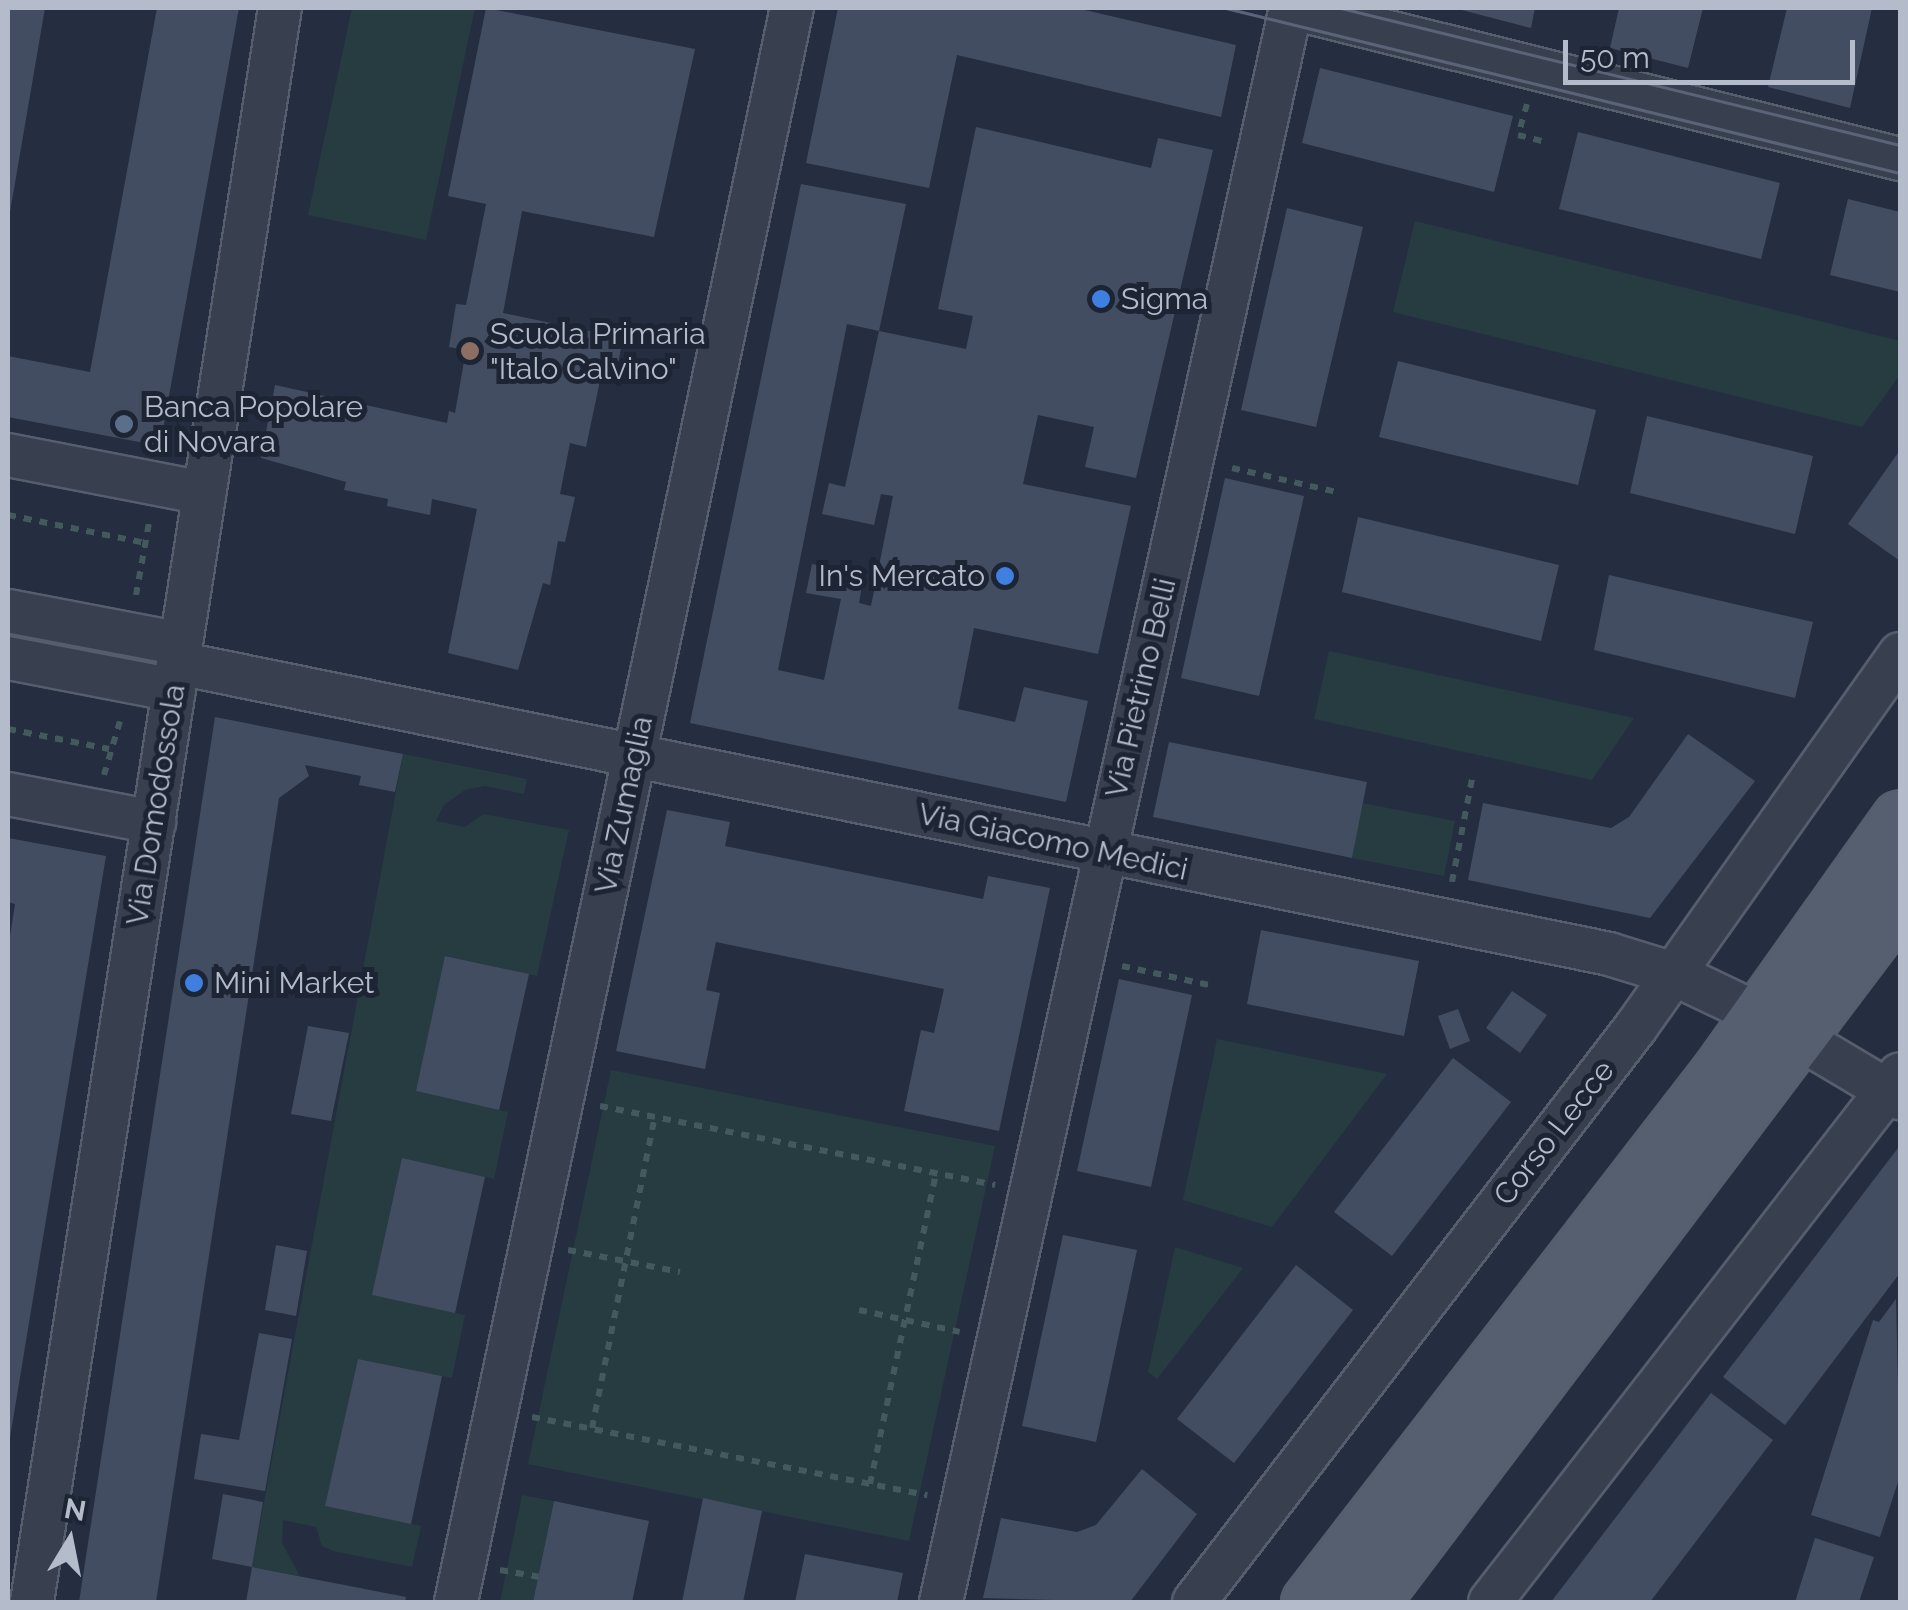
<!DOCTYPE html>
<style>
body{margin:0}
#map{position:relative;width:1908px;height:1610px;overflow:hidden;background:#242e40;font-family:Raleway,sans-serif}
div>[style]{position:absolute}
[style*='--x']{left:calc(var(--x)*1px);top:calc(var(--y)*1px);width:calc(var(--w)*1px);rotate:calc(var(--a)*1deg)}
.green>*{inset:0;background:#263c41}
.building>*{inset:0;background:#434d62}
.path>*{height:6px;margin-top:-3px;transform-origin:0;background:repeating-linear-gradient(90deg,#44595e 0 8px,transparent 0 16px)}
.roads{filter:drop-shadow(2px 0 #565e6e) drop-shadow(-2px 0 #565e6e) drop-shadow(0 2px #565e6e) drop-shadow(0 -2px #565e6e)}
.minor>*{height:42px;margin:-21px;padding:0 21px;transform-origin:21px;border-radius:21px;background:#384050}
.major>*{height:55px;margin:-27.5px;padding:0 27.5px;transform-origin:27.5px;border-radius:27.5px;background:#565f70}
.tram>*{height:2.5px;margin:-1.25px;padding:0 1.25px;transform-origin:1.25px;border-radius:1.25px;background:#5a6377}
.dots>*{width:28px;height:28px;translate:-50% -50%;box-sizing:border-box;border:5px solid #1d2535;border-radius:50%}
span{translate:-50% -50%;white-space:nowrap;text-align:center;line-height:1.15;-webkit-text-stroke:10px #1d2535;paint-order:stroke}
.poi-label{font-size:30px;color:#b4bbcb}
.left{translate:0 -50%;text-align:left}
.right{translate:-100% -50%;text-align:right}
.street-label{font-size:30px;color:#b4bbcb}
.frame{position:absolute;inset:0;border:10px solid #b4bbcb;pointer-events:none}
.north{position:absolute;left:20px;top:1490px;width:100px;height:100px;-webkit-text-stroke:8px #1d2535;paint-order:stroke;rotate:10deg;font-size:28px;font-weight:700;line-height:40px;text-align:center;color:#b4bbcb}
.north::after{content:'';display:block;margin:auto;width:35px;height:45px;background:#b4bbcb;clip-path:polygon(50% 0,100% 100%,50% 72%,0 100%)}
.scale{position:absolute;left:1563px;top:40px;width:292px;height:45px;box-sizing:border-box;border:5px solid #b4bbcb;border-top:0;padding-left:12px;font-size:30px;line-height:35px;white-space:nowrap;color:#b4bbcb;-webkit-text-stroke:8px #1d2535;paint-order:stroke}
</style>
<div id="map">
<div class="green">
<div style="clip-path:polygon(352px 8px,475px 8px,426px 240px,308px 215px)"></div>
<div style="clip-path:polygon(1415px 221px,1900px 341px,1900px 375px,1862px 427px,1393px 312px)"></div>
<div style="clip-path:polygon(1329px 651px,1634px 718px,1592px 780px,1314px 719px)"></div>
<div style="clip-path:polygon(403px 754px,527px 779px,524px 794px,485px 786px,465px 790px,444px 805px,436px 821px,465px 827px,484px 814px,569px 830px,537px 976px,446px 956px,416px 1091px,508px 1112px,494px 1179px,402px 1159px,373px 1295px,465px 1315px,452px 1378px,358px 1359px,326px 1506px,421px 1526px,412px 1567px,333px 1551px,322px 1546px,316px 1527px,283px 1520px,282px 1543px,300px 1576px,252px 1567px)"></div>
<div style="clip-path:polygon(1362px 803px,1455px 821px,1444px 876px,1352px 858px)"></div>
<div style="clip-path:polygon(1217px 1039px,1387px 1074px,1272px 1227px,1183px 1200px)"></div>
<div style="clip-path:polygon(611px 1070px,995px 1146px,909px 1541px,528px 1464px)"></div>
<div style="clip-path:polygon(1175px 1247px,1243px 1268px,1157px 1379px,1148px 1372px)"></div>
<div style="clip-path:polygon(522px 1495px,554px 1501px,533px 1602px,500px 1602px)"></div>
</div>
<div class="building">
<div style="clip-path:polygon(8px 8px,45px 8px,9px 218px,8px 218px)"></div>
<div style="clip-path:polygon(157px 8px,239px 8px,160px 446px,8px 417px,8px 356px,90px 372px)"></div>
<div style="clip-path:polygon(486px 8px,695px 49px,654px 237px,522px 211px,503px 313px,623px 338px,615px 379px,601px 376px,586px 447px,570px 443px,560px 494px,575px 497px,565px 542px,558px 541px,550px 585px,543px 583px,518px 670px,448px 653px,477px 509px,432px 499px,430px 515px,387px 506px,388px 499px,344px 490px,346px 482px,261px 458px,275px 385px,447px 423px,449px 411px,455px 413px,466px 350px,449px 347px,456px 304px,466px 305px,486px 204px,448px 196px)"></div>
<div style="clip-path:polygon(838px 8px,1076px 8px,1236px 45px,1221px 117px,957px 55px,929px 188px,806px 163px)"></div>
<div style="clip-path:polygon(1454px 8px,1535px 8px,1531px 28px)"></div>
<div style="clip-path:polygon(1619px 8px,1703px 8px,1688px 68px,1610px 48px)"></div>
<div style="clip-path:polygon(1787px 8px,1872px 8px,1850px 108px,1768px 87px)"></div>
<div style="clip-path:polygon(1320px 68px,1513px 116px,1494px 192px,1302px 143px)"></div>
<div style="clip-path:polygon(976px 127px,1151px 168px,1158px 138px,1213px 150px,1136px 478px,1085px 467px,1094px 427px,1038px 415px,1023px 484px,1131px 506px,1098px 654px,974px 628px,958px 709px,1015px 722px,1024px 687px,1088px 701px,1066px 802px,690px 723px,801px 184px,906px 204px,879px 331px,847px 324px,778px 670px,824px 680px,841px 599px,806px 593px,812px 564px,864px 575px,859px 603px,871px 606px,893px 496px,881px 494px,874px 525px,822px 514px,829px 483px,845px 487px,879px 331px,966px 349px,973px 316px,938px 309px)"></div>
<div style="clip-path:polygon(1578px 132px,1780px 183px,1761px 259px,1559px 209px)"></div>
<div style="clip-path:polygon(1848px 199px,1900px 212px,1900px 292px,1830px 275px)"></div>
<div style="clip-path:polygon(1287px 208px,1363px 227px,1316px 427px,1241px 410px)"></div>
<div style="clip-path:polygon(1398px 361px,1596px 410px,1578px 485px,1379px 437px)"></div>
<div style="clip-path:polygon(1647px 416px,1813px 456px,1795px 534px,1630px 493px)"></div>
<div style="clip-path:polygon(1900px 450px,1900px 561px,1848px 524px)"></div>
<div style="clip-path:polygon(1225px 478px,1304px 496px,1259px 696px,1181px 678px)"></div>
<div style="clip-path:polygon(1358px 517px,1559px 565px,1541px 641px,1342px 592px)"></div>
<div style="clip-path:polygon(1609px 575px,1813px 622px,1795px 698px,1594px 650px)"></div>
<div style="clip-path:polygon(215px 717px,403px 754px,395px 792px,359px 785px,361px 776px,305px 765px,309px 776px,279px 798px,156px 1602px,79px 1602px)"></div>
<div style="clip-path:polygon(1688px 734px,1755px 781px,1650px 918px,1468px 880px,1483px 803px,1611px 828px,1629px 817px)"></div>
<div style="clip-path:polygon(1169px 742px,1367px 782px,1352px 858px,1153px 817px)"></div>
<div style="clip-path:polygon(667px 810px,730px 822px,725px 846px,983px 899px,988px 876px,1050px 888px,999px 1131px,904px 1111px,921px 1030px,934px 1033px,944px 989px,716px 942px,706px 990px,720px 993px,705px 1069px,616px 1051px)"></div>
<div style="clip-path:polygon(8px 838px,106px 856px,10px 1438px,8px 949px,15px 904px,8px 902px)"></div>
<div style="clip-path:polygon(1261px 930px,1419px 961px,1404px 1036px,1247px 1004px)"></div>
<div style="clip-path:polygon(445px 956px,529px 974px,499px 1110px,416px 1091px)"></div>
<div style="clip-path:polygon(1119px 979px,1192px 995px,1151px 1187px,1077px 1171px)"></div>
<div style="clip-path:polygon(1512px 991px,1547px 1015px,1520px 1053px,1486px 1028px)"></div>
<div style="clip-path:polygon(1458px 1009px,1470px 1041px,1450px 1049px,1438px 1016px)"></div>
<div style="clip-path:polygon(308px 1026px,349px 1033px,331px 1121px,291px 1114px)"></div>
<div style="clip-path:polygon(1453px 1058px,1511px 1102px,1392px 1256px,1334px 1212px)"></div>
<div style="clip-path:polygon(1898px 1148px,1900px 1273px,1785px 1425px,1723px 1377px)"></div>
<div style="clip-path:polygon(402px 1158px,485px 1177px,455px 1313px,372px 1295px)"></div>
<div style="clip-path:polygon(1063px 1235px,1137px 1250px,1096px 1442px,1022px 1426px)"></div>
<div style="clip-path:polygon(276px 1245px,307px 1251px,296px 1316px,265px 1310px)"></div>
<div style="clip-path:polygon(1296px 1265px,1353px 1310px,1234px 1463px,1177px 1419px)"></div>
<div style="clip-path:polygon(1896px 1299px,1900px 1476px,1880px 1537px,1811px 1515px,1873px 1320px,1879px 1322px)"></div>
<div style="clip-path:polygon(259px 1333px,292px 1339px,265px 1491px,194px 1479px,201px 1434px,239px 1440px)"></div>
<div style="clip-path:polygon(358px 1359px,442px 1376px,411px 1524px,325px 1506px)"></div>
<div style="clip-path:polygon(1711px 1393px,1773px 1440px,1713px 1519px,1650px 1602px,1551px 1602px)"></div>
<div style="clip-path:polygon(1142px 1469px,1197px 1514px,1130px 1602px,983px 1598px,1001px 1518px,1077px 1532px,1096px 1525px)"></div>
<div style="clip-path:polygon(223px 1494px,263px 1502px,252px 1567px,406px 1597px,405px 1602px,246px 1602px,252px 1567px,212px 1559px)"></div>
<div style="clip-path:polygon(703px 1498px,762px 1511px,743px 1602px,682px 1602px)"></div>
<div style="clip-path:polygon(554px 1501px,649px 1521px,632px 1602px,533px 1602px)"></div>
<div style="clip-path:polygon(1815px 1538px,1874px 1557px,1859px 1602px,1795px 1602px)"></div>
<div style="clip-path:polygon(805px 1554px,903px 1573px,897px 1602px,795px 1602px)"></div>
</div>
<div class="path">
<div style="--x:1527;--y:104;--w:32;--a:106"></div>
<div style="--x:1518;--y:135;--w:25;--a:14"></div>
<div style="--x:1232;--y:468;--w:108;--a:12.9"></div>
<div style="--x:8;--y:515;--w:141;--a:11.5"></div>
<div style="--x:136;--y:595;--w:73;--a:-79.8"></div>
<div style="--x:8;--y:729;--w:103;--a:11.2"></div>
<div style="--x:104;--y:775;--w:56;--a:-73.5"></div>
<div style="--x:1452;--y:882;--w:110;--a:-79"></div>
<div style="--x:1122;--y:966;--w:89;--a:12.3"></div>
<div style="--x:600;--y:1106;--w:403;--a:11.3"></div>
<div style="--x:568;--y:1250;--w:114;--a:11.1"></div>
<div style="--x:859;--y:1310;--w:103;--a:12.3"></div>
<div style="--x:532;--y:1417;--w:403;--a:11.2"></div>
<div style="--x:592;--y:1428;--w:318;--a:-78.6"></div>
<div style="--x:870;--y:1484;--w:318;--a:-78"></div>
<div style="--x:500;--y:1570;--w:39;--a:10"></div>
</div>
<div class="roads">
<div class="minor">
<div style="--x:1292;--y:8;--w:626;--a:13.95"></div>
<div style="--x:8;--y:455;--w:200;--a:11"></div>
<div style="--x:8;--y:611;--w:176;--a:10.8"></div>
<div style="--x:8;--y:658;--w:169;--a:10.9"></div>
<div style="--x:178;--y:663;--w:1460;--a:11.49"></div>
<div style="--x:1609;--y:954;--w:68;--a:17.1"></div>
<div style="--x:1674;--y:974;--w:95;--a:25.5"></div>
<div style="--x:1760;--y:1015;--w:163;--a:30.7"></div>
<div style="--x:8;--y:794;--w:149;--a:10.9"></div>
<div style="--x:32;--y:1602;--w:1613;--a:-81.16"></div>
<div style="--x:456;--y:1602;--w:1629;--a:-78.1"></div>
<div style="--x:941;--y:1602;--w:1632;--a:-77.62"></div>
<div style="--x:1194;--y:1602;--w:725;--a:-52.45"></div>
<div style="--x:1636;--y:1027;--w:457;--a:-54.7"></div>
<div style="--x:1490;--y:1602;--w:668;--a:-52.17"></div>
</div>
<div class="major">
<div style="--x:1309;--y:1602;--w:671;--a:-52.26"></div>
<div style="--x:1720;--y:1071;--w:310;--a:-54.6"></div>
<div style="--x:1370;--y:1602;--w:880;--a:-52.95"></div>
</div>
</div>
<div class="tram">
<div style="--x:1226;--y:8;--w:694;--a:13.76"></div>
<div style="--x:1341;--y:8;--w:576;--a:13.77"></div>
</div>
<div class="dots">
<div style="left:1101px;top:299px;background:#3f7fe0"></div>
<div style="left:470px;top:351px;background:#8d6e63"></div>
<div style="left:124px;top:424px;background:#5c6f8a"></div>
<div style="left:1005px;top:576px;background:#3f7fe0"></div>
<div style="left:194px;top:983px;background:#3f7fe0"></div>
</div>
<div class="poi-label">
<span class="left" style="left:1121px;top:299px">Sigma</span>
<span class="left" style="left:490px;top:351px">Scuola Primaria<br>"Italo Calvino"</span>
<span class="left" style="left:144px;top:424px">Banca Popolare<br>di Novara</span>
<span class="right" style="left:985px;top:576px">In's Mercato</span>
<span class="left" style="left:214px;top:983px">Mini Market</span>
</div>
<div class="street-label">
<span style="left:1141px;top:688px;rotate:-77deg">Via Pietrino Belli</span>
<span style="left:156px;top:805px;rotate:-81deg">Via Domodossola</span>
<span style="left:624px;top:805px;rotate:-78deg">Via Zumaglia</span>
<span style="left:1053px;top:842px;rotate:12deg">Via Giacomo Medici</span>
<span style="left:1554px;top:1133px;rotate:-52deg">Corso Lecce</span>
</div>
<div class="frame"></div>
<div class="north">N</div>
<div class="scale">50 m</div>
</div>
